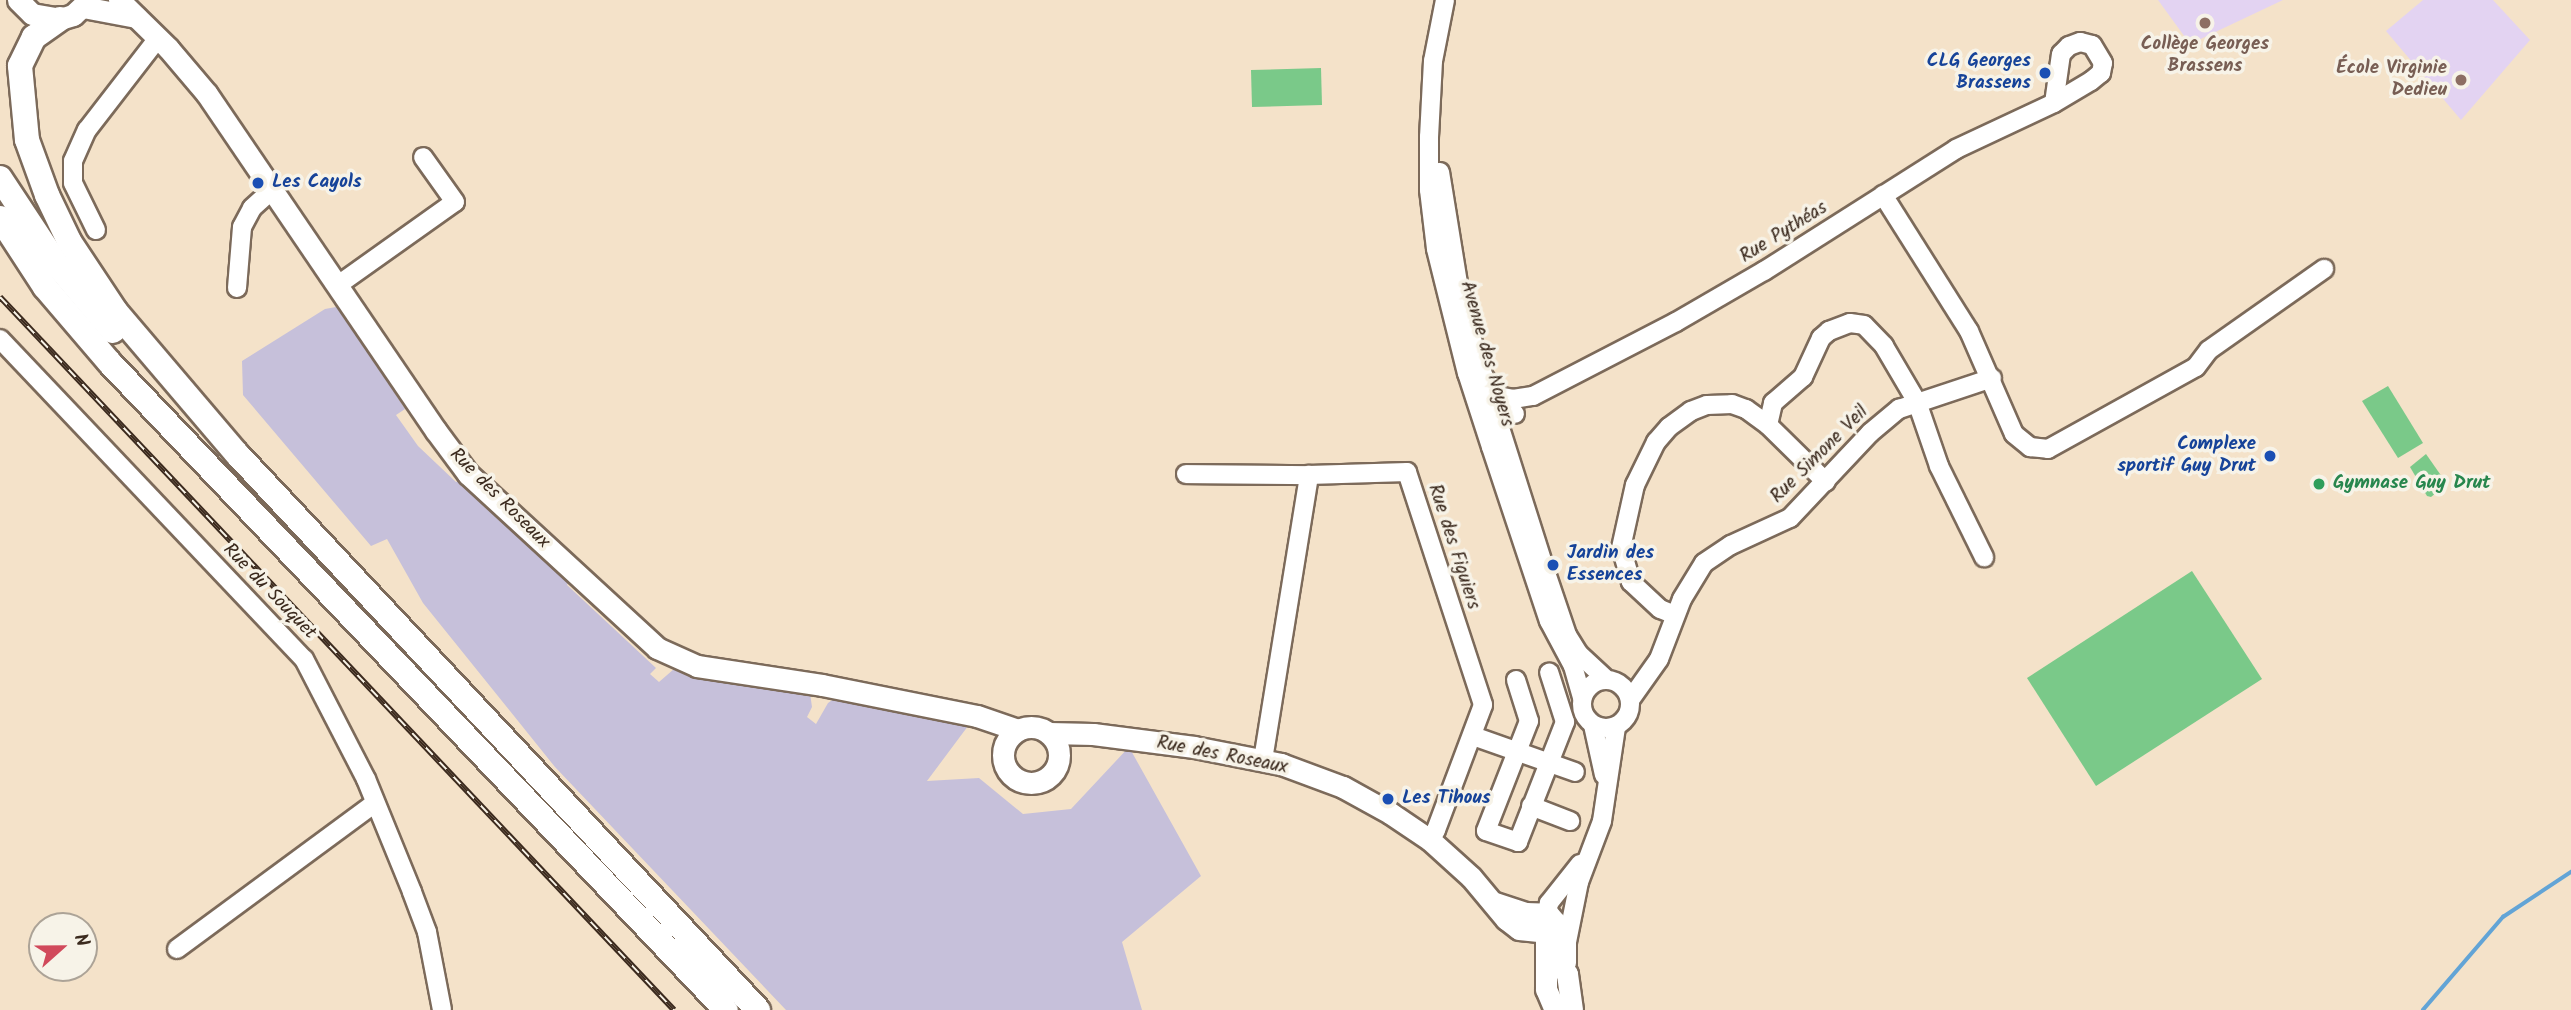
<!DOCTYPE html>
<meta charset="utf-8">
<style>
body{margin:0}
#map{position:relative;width:2571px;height:1010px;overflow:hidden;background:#f4e2c9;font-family:Kalam,sans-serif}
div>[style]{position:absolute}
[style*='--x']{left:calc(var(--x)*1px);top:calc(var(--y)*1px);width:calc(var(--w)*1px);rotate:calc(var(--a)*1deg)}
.built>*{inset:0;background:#e3d3f2}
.industrial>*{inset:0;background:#c6c0da}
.green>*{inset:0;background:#7ac989}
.stream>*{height:3.5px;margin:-1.75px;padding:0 1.75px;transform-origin:1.75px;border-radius:1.75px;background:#62a4d6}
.roads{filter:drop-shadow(2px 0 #7c6a5a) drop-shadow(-2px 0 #7c6a5a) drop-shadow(0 2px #7c6a5a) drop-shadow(0 -2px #7c6a5a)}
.minor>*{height:18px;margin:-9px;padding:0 9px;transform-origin:9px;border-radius:9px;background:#fff}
.minor>.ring{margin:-9px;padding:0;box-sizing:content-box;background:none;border:18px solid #fff;border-radius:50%}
.major>*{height:21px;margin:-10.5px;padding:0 10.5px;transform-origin:10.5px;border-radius:10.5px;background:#fff}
.major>.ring{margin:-10.5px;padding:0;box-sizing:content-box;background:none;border:21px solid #fff;border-radius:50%}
.highway>*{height:24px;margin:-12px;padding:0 12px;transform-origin:12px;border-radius:12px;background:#fff}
.rail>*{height:6px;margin-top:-3px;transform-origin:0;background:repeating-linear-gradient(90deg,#f7f3e8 0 10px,#3b2a1e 0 20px);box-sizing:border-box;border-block:2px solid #3b2a1e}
.dots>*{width:19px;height:19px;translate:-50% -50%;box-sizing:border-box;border:4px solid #f7f3e8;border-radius:50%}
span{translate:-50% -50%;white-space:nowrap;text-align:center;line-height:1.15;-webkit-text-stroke:7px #f7f3e8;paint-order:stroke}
.education-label{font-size:19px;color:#785e54;font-weight:700}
.right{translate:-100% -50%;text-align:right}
.transit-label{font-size:19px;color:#164399;font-weight:700}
.left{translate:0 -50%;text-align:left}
.street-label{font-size:19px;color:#3b2a1e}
.leisure-label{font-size:19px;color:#27864d;font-weight:700}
.north{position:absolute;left:28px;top:912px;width:70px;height:70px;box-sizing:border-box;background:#f7f3e8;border:2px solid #aca397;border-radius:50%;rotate:69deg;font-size:19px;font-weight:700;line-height:28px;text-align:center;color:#3b2a1e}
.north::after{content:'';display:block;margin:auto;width:24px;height:32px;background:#d1495b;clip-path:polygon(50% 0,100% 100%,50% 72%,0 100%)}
</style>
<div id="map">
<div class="built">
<div style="clip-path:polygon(2158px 0,2283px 0,2190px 44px)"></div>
<div style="clip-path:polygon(2423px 0,2493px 0,2530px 40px,2461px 120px,2386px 31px)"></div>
</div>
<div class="industrial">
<div style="clip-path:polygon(336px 307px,345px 315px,405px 409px,396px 415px,418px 446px,456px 482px,462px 479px,569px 580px,567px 585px,656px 668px,650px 674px,659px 682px,674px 669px,802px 690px,810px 693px,812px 707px,807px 717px,816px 724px,828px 703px,835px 698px,971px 722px,927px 781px,979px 778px,1023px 814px,1071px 809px,1129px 747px,1201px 876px,1122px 942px,1142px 1010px,786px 1010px,555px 767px,423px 603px,387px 539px,371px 546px,243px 395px,242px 361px,325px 309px)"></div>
</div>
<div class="green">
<div style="clip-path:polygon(1321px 68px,1322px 105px,1252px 107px,1251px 70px)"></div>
<div style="clip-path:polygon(2388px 386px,2423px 443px,2398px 458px,2362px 401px)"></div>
<div style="clip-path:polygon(2426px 454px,2447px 484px,2431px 497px,2427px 496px,2410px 467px)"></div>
<div style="clip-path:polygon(2192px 571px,2262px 679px,2096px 786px,2027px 678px)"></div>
</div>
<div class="stream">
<div style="--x:2423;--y:1010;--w:123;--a:-49.3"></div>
<div style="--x:2503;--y:917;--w:82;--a:-33.5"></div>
</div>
<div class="roads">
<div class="minor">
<div style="--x:1445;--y:0;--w:62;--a:101.1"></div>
<div style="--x:1433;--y:61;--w:76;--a:93"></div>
<div style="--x:1429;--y:137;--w:53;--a:90"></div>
<div style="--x:1429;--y:190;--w:59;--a:83.2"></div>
<div style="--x:1436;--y:249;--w:128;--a:76"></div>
<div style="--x:1467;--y:373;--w:78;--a:72"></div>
<div style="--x:1491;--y:447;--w:183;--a:71.6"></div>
<div style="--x:1549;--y:621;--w:51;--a:61.9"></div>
<div style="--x:1573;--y:666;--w:32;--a:74"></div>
<div style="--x:1440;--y:172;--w:138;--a:80.8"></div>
<div style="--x:1462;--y:308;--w:272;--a:72.4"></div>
<div style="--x:1544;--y:567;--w:72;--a:71.3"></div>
<div style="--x:1567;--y:635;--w:22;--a:58"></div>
<div style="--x:1579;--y:654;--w:38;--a:43"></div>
<div style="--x:1883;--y:195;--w:161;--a:57.7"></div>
<div style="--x:1969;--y:331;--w:112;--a:66.4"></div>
<div style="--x:2014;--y:434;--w:21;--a:39"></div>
<div style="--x:2030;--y:447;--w:18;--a:6"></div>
<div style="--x:2048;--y:449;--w:169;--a:-29"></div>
<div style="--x:2196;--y:367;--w:21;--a:-53"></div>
<div style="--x:2209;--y:350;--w:141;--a:-35.2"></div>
<div style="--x:96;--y:230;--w:52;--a:-116.1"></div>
<div style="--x:73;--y:183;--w:22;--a:-90"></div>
<div style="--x:73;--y:161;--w:34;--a:-66"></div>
<div style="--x:87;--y:130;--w:116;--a:-52.3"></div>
<div style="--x:338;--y:285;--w:143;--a:-35.4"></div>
<div style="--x:455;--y:202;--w:55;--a:-125.4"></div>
<div style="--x:237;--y:288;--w:61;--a:-85.3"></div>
<div style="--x:242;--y:227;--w:21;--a:-62"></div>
<div style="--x:252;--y:208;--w:28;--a:-42"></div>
<div style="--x:0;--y:339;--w:441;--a:46.5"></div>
<div style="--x:304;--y:659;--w:135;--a:62.7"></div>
<div style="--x:366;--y:779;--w:122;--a:67.8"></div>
<div style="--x:412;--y:892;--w:43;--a:69.4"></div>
<div style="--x:427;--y:932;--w:79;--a:79.1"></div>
<div style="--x:1483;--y:376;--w:25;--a:53"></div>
<div style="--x:1498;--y:396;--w:15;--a:11"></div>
<div style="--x:1513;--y:399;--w:20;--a:-9"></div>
<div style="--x:1533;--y:396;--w:161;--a:-27.4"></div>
<div style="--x:1676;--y:322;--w:102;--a:-30.1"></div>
<div style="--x:1764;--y:271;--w:227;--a:-32.4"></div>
<div style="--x:1956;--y:149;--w:108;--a:-25.1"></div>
<div style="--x:2054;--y:103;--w:43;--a:-30.7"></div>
<div style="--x:2091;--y:81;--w:13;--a:-39"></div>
<div style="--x:2101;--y:73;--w:10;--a:-79"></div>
<div style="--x:2103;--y:63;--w:21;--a:-121"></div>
<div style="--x:2092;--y:45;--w:12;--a:-166"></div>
<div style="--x:2080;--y:42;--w:12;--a:160"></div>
<div style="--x:2069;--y:46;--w:11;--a:135"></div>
<div style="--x:2061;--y:54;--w:49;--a:98.1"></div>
<div style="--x:1486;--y:406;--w:10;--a:37"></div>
<div style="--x:1494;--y:412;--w:21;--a:5"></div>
<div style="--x:1768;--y:425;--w:23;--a:-77"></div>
<div style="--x:1773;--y:403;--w:40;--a:-41"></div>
<div style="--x:1803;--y:377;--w:43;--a:-65.2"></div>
<div style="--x:1821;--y:338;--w:11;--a:-41"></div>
<div style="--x:1829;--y:331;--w:22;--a:-21"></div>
<div style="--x:1850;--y:323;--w:14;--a:8"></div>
<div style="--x:1864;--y:325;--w:29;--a:46"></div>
<div style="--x:1884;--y:346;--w:65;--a:59.5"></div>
<div style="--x:1917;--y:402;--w:68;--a:71"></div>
<div style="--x:1939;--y:466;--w:102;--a:63.7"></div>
<div style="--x:1186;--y:474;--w:123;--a:0.5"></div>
<div style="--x:1675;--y:615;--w:16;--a:-158"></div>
<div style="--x:1660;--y:609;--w:40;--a:-137"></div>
<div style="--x:1631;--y:582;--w:35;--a:-106"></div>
<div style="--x:1621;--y:548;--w:65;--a:-77.5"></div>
<div style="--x:1635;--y:485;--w:48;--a:-64"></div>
<div style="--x:1656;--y:442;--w:20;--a:-49"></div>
<div style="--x:1669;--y:427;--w:27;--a:-36"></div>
<div style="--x:1691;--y:411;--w:17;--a:-21"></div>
<div style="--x:1707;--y:405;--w:25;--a:-2"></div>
<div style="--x:1732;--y:404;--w:15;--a:20"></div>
<div style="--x:1746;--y:409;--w:27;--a:36"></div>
<div style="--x:1768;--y:425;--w:81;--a:44.5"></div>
<div class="ring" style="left:1582px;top:680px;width:30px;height:30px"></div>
<div style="--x:1516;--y:680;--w:43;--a:72.4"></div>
<div style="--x:1529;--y:721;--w:118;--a:111.4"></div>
<div style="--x:1486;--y:831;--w:34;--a:19"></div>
<div style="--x:1518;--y:842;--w:129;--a:-68.6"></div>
<div style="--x:1565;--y:722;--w:52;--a:-107.7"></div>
<div style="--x:1630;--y:700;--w:50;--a:-54.7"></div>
<div style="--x:1659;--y:659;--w:64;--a:-69"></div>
<div style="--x:1682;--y:599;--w:42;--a:-58.6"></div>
<div style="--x:1704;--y:563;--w:32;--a:-34"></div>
<div style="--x:1731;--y:545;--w:65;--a:-24.6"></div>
<div style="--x:1790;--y:518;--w:117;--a:-46.7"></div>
<div style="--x:1870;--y:433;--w:38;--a:-40"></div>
<div style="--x:1899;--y:409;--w:98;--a:-18.4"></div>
<div style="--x:1593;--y:725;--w:51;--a:77.6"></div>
<div style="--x:1473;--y:736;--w:108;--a:19.4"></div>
<div style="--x:1263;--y:760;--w:289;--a:-80.8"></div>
<div style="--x:1309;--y:475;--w:98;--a:-1.8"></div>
<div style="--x:1407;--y:472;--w:245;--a:71.9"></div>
<div style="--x:1483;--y:705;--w:134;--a:110.6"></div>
<div style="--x:1436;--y:830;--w:12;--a:121"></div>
<div style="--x:1531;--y:806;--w:42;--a:21"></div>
<div style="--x:1546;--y:926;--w:23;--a:-83"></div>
<div style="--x:1549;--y:903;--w:50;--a:-51.5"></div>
<div style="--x:177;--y:949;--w:245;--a:-36.4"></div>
<div style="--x:1567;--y:963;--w:21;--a:-90"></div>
<div style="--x:1567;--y:942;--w:61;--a:-78.7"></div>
<div style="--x:1579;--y:882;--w:65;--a:-69.3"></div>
<div style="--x:1602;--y:821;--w:95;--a:-81.5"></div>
</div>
<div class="major">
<div style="--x:18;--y:0;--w:20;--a:45"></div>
<div style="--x:32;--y:14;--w:28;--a:10"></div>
<div style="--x:60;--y:19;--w:14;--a:-17"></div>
<div style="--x:73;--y:15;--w:22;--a:-43"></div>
<div style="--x:119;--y:0;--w:69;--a:44.4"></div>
<div style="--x:168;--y:48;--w:60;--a:49.7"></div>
<div style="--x:207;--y:94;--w:407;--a:55.8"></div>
<div style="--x:436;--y:431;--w:54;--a:53.3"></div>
<div style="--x:468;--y:474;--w:257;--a:42.6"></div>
<div style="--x:657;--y:648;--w:44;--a:24.2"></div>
<div style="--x:697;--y:666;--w:126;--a:8.6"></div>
<div style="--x:822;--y:685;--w:158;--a:11.3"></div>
<div style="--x:977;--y:716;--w:43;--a:18.9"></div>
<div style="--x:83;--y:7;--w:54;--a:10.7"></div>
<div class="ring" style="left:1003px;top:727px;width:35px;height:35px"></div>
<div style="--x:1049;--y:733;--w:44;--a:1.3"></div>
<div style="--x:1093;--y:734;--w:102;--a:7.3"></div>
<div style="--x:1194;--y:747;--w:89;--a:11.1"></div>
<div style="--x:1281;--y:764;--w:66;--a:20.4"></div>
<div style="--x:1343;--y:787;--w:54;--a:29"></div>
<div style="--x:1390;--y:813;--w:48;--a:34"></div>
<div style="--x:1430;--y:840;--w:55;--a:42.1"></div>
<div style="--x:1471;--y:877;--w:55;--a:50.2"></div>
<div style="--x:1506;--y:919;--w:16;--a:38"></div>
<div style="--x:1519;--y:929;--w:27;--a:6"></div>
<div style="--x:1546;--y:932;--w:57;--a:90"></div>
<div style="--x:1546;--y:989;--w:23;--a:67"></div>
<div style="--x:1495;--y:903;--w:32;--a:18"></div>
<div style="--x:1525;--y:913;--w:23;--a:2"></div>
<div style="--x:1548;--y:914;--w:11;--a:49"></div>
<div style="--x:1555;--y:922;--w:39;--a:86"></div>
<div style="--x:1558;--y:961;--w:16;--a:55"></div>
<div style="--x:1567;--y:974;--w:36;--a:82"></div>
</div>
<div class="highway">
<div style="--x:60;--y:19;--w:32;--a:145"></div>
<div style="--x:34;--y:37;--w:32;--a:116"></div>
<div style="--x:20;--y:66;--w:74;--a:84.6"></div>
<div style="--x:27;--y:140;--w:59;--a:70"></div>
<div style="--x:47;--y:195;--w:51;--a:64.4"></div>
<div style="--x:69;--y:241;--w:85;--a:56.5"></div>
<div style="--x:116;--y:312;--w:187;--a:49.6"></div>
<div style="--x:237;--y:454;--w:762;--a:46.86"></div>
<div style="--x:0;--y:178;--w:105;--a:56.6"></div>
<div style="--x:58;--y:266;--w:85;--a:49.8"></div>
<div style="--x:0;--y:218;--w:82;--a:56.9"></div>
<div style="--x:45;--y:287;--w:100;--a:49.5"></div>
<div style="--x:110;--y:363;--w:893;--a:46.41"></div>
</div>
</div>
<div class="rail">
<div style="--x:0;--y:297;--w:981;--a:46.61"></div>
</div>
<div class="dots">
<div style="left:2205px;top:23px;background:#8d6e63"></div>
<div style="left:2045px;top:73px;background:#1a4fb4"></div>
<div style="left:2461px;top:80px;background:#8d6e63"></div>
<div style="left:258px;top:183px;background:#1a4fb4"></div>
<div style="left:2270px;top:456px;background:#1a4fb4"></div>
<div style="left:2319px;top:484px;background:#2e9e5b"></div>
<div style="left:1553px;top:565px;background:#1a4fb4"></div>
<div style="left:1388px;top:799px;background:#1a4fb4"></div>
</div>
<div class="education-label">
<span style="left:2205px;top:56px">Collège Georges<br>Brassens</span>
<span class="right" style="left:2447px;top:80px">École Virginie<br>Dedieu</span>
</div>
<div class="transit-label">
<span class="right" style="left:2031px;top:73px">CLG Georges<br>Brassens</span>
<span class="left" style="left:272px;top:183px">Les Cayols</span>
<span class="right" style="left:2256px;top:456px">Complexe<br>sportif Guy Drut</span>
<span class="left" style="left:1567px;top:565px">Jardin des<br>Essences</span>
<span class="left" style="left:1402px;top:799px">Les Tihous</span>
</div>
<div class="street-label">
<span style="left:1784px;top:233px;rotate:-32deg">Rue Pythéas</span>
<span style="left:1486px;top:354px;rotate:74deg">Avenue des Noyers</span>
<span style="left:1820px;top:455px;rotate:-45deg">Rue Simone Veil</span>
<span style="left:499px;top:499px;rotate:45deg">Rue des Roseaux</span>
<span style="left:1453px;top:547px;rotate:72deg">Rue des Figuiers</span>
<span style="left:269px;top:592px;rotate:46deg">Rue du Souquet</span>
<span style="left:1222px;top:756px;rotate:11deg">Rue des Roseaux</span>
</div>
<div class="leisure-label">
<span class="left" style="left:2333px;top:484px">Gymnase Guy Drut</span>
</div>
<div class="north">N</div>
</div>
